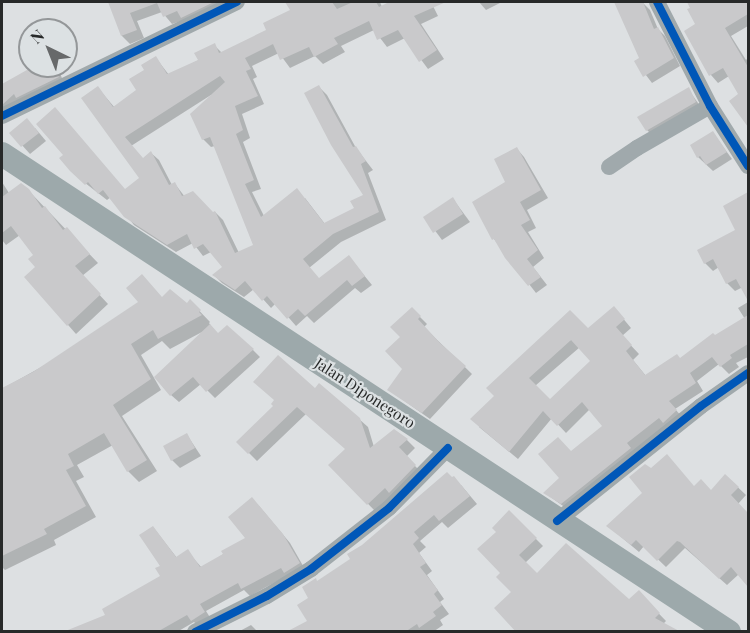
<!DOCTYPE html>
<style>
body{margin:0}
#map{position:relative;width:750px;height:633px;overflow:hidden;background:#dde0e2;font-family:"Playfair Display",serif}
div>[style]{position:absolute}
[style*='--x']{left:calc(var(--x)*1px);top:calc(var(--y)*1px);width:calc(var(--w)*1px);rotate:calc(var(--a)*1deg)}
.shadow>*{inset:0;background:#0003}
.building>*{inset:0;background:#c9c9cb}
.minor>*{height:16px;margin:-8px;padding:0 8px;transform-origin:8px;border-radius:8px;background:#a0a9ac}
.secondary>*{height:24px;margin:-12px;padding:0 12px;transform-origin:12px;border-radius:12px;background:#9da9ab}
.cycleway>*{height:8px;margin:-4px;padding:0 4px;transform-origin:4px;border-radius:4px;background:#0057b8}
span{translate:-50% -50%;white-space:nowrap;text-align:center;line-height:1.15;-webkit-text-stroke:4.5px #dce1e3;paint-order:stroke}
.street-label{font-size:15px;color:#272929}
.frame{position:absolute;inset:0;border:3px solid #272929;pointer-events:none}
.north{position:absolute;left:18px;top:18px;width:60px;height:60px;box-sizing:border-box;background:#dce1e3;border:2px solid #949799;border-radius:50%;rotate:317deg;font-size:16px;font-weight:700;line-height:24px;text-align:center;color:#272929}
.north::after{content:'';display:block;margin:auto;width:21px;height:27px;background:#67696a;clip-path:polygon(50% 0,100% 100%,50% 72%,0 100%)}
</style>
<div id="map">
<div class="shadow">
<div style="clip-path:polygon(110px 2px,238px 2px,172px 24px,162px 12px,137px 21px,144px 38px,130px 44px,122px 36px)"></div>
<div style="clip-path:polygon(evenodd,287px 2px,380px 2px,382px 7px,393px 2px,431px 2px,438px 16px,421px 24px,444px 59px,428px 69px,405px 38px,387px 47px,374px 30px,341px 46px,345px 52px,323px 64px,315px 56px,290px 68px,279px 53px,252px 66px,257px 77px,253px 79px,264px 104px,242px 114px,250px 138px,243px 142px,261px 189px,252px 192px,264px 216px,305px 198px,325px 224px,356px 209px,366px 195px,319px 87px,327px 95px,356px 148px,373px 170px,368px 173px,386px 220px,341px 242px,309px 268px,319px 280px,349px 257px,372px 285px,361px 293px,355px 288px,314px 323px,307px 316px,296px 326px,276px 303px,271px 308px,254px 289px,244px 297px,222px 283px,214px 275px,224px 267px,211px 252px,203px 256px,193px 243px,176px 252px,134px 225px,111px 197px,107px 200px,80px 179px,126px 190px,141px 178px,98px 88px,115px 108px,138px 91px,146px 70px,156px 58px,169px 75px,199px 60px,214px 45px,222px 53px,268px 30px,292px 10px,287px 2px,211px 95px,203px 139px,211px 147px,215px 146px,254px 246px,239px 253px,223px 220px,215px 212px,213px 214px,185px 197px,175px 184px,172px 185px,159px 160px,151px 153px,144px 160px,131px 146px,211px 95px)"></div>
<div style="clip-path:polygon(479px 2px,499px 2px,500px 3px,486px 10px)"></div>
<div style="clip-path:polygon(615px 2px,642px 2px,650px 10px,658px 29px,665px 36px,680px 66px,652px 83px,636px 62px,641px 59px)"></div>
<div style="clip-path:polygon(688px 2px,748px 2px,748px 26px,731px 36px,746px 60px,748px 58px,748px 124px,740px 95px,729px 76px,718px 83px,711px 75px,686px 32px,697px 25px)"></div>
<div style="clip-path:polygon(38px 66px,57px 66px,64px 83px,2px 115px,2px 86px)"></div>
<div style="clip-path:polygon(688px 89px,703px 110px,655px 138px,647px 130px)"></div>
<div style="clip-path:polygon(35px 128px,46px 141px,30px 154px,11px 133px)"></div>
<div style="clip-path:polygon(713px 133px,732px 159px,713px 171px,698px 157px)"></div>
<div style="clip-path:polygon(517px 149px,524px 157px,548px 198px,527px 210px,536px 228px,528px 232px,544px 258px,533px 267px,547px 285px,536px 293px,494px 239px,474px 202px,507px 182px)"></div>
<div style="clip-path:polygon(2px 182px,9px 193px,28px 190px,98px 263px,82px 276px,108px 304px,76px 334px,26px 277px,37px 268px,35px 255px,20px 235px,6px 245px,2px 240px)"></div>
<div style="clip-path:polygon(748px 194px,748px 298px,743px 287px,735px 291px,727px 283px,719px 267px,713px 271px,705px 263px,737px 230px,725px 206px)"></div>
<div style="clip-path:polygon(453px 199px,470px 222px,442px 240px,425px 217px)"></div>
<div style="clip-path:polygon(163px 299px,187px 305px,190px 301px,210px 322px,209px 323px,218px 335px,253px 350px,260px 357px,215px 398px,201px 384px,179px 402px,171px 395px,202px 332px,170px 349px,162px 341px,141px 355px,161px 390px,122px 416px,157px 471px,139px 482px,128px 471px,113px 445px,77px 465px,84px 477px,76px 481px,96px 517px,54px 540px,56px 545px,5px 570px,2px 567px,2px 389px)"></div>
<div style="clip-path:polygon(evenodd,748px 302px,748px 357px,736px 363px,739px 367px,729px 374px,719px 364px,697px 381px,703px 391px,675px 409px,684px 419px,570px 511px,545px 493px,562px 479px,571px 453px,605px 426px,590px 409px,566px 433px,552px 418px,518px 459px,479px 427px,496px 396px,488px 388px,588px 330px,621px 316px,631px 328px,622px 336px,639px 354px,633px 360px,646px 376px,680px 359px,745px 319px,738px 308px,748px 302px,580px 347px,592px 361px,550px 401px,535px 386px,580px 347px)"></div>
<div style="clip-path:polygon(419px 316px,427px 324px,424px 327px,472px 374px,430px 419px,389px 390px,404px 369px,402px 337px)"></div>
<div style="clip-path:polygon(315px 390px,359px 419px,368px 427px,374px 447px,404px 437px,415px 448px,406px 457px,423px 474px,376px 512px,330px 465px,347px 449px,306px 414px,257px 461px,238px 442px)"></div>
<div style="clip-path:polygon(187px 435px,201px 456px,180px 468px,172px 460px)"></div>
<div style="clip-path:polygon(726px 476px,746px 495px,738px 504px,748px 515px,748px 584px,739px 574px,727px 585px,685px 548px,666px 567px,644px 546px,639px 552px,608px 526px,694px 487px,712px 492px)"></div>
<div style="clip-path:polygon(461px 485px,477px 504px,448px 528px,442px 522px,420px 541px,426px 547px,419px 553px,432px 571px,427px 575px,444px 599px,440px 602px,449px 614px,440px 620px,443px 625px,433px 632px,290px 632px,309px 622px,310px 598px,318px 583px)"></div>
<div style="clip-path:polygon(259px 506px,290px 543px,306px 571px,288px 575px,250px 596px,244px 590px,206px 611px,211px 619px,199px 627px,194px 622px,177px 632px,117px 632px,162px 577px,153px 527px,177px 558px,187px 551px,202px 568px,248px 538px)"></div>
<div style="clip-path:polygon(509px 512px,543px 546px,525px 563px,537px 575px,629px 601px,638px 592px,666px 621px,663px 624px,513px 592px,502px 573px,498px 532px)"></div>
<div style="clip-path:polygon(251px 625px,258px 632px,238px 632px)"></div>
</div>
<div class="building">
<div style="clip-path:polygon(108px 2px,214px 2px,181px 18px,177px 11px,163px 17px,157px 3px,130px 13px,137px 30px,121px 36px)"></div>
<div style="clip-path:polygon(evenodd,285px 2px,332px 2px,337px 9px,353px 2px,376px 2px,379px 7px,389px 2px,446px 2px,414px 16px,437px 50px,419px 62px,398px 30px,377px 40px,369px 21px,334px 38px,338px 44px,314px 57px,309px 47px,280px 60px,273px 44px,245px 58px,251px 69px,246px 71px,258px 96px,235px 106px,243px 130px,236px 134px,254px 180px,245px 184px,261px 217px,297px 188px,324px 223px,354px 208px,350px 201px,363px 195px,331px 145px,304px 93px,319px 85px,353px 147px,356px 146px,366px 161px,361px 164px,379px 212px,333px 234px,303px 259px,319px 278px,349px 255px,365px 276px,352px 286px,347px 280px,305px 316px,298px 309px,287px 319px,267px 296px,262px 301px,245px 281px,235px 290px,212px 275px,222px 267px,203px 244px,194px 249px,187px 234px,167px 245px,124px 217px,103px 190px,98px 194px,88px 182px,85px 185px,70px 171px,59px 158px,63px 155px,36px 124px,55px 107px,125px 189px,139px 178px,81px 98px,98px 86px,113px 107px,136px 90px,129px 79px,144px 70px,141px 65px,156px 56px,167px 74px,198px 60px,194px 53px,215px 43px,219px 53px,266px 30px,263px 23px,290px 10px,285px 2px,220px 76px,225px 82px,190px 114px,202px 140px,210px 137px,253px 245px,235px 253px,215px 211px,213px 212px,193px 191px,182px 196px,175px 182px,169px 185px,151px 151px,143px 158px,125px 137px,220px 76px)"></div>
<div style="clip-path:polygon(614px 2px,643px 2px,654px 29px,658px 27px,674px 58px,643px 77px,634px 61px,639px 58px)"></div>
<div style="clip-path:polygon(687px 2px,748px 2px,748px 14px,725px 28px,748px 67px,748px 127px,729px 101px,738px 94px,723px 68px,709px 76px,684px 31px,695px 24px,687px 9px,690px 8px)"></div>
<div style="clip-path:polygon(34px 66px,54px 66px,59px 77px,16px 98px,14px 94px,2px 105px,2px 84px)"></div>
<div style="clip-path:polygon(689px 87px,696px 102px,646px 131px,637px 117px)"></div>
<div style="clip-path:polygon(27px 118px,39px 133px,21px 147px,9px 133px)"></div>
<div style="clip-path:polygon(713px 131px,727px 152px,706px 165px,700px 156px,697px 158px,690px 145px)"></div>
<div style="clip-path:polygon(517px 147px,541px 190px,520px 202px,530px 220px,521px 225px,538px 250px,527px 259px,541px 277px,528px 286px,505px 258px,494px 239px,492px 240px,472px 202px,505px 182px,494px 159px)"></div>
<div style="clip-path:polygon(21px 183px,29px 189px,42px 208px,45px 206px,63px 230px,67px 227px,90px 254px,75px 266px,101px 294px,67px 326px,24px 277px,35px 267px,28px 259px,33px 255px,11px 226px,2px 233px,2px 197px)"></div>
<div style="clip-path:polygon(748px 192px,748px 301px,736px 279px,726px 284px,713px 259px,704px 264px,697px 250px,735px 230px,723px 206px)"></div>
<div style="clip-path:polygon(453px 197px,463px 214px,433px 233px,423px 217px)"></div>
<div style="clip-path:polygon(142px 274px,162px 297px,170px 289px,187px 303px,190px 299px,201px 310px,199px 312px,202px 315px,158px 339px,153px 330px,131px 344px,151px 379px,113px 405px,147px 460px,127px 472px,104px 433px,68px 454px,74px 466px,66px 470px,86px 506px,44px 529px,47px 534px,2px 556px,2px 388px,33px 372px,138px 302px,126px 288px)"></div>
<div style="clip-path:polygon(evenodd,614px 306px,625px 319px,616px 327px,632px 345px,626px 351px,645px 375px,677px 354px,680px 358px,713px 333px,715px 335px,748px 315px,748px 344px,730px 355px,732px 358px,720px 367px,712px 357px,690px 373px,696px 383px,669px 401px,677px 410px,663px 423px,659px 418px,627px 443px,631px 448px,561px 504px,543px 493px,559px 478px,538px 454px,558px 437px,571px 451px,602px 426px,582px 402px,557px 426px,543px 411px,509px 452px,470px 419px,494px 396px,486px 388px,570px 310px,588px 328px,614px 306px,571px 340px,590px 361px,550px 399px,529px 378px,571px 340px)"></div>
<div style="clip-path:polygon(412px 307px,421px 316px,418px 319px,440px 343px,466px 366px,422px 413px,387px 390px,402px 369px,385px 351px,400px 337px,390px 327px)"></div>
<div style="clip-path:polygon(210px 324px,218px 333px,227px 325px,254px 349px,206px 392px,193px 377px,170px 396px,154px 377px)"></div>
<div style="clip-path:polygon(278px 355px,315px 388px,319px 383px,360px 418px,370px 448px,394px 429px,408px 439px,399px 447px,416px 465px,389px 493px,385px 488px,367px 505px,328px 465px,345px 449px,297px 407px,248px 454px,236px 442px,273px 406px,271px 404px,274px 400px,253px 382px)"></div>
<div style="clip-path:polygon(187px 433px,195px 448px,171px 461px,163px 446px)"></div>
<div style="clip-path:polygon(667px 454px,694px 486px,701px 479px,711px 490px,725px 474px,739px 487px,731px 495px,748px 513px,748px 587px,731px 567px,719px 579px,680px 542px,677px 541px,657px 561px,636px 540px,631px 545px,606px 526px,642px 493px,629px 477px,645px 464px,651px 468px)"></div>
<div style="clip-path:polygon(447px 472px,452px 477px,454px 476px,470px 496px,439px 521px,434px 515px,414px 532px,419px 538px,413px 544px,426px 563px,420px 567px,438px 590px,434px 594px,442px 605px,433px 612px,436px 616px,419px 628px,417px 624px,405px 632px,286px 632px,307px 621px,297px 605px,308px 598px,302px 587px,316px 578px,317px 581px,350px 559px,347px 554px,362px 545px)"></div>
<div style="clip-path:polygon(252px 497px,283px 534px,300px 563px,284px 573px,281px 568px,241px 589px,238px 583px,200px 604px,205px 612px,191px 621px,187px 615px,157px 632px,63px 632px,105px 615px,102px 609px,160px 576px,155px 568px,160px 566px,139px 535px,153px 526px,176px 557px,188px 549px,200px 567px,223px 554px,221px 551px,245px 538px,228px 517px)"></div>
<div style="clip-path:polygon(509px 510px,537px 538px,519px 555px,537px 573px,566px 543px,629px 599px,639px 590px,660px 613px,655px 618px,681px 632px,516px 632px,494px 608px,511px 592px,496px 577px,500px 573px,477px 549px,496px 532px,492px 528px)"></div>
</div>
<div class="minor">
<div style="--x:657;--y:2;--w:117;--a:63"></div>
<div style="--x:710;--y:106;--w:71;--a:57.7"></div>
<div style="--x:2;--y:116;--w:261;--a:-25.9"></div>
<div style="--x:609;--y:167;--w:34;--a:-34"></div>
<div style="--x:637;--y:148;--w:84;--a:-29.9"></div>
<div style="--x:557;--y:521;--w:184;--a:-38.6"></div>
<div style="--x:701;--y:406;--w:57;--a:-35.1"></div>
<div style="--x:195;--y:632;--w:80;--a:-26.6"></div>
<div style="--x:267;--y:596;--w:52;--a:-31.5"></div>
<div style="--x:311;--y:569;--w:99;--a:-38"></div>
<div style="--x:389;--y:508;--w:84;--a:-45.5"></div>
</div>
<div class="secondary">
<div style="--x:2;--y:154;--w:870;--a:33.32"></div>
</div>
<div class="cycleway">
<div style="--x:657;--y:2;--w:117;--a:63"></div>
<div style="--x:710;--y:106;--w:71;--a:57.7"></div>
<div style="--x:2;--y:116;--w:261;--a:-25.9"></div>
<div style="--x:557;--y:521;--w:184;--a:-38.6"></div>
<div style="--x:701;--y:406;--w:57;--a:-35.1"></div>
<div style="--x:195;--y:632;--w:80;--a:-26.6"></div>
<div style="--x:267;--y:596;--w:52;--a:-31.5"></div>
<div style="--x:311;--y:569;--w:99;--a:-38"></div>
<div style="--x:389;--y:508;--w:84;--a:-45.5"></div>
</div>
<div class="street-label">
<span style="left:365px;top:393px;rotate:33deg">Jalan Diponegoro</span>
</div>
<div class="frame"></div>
<div class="north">N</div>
</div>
